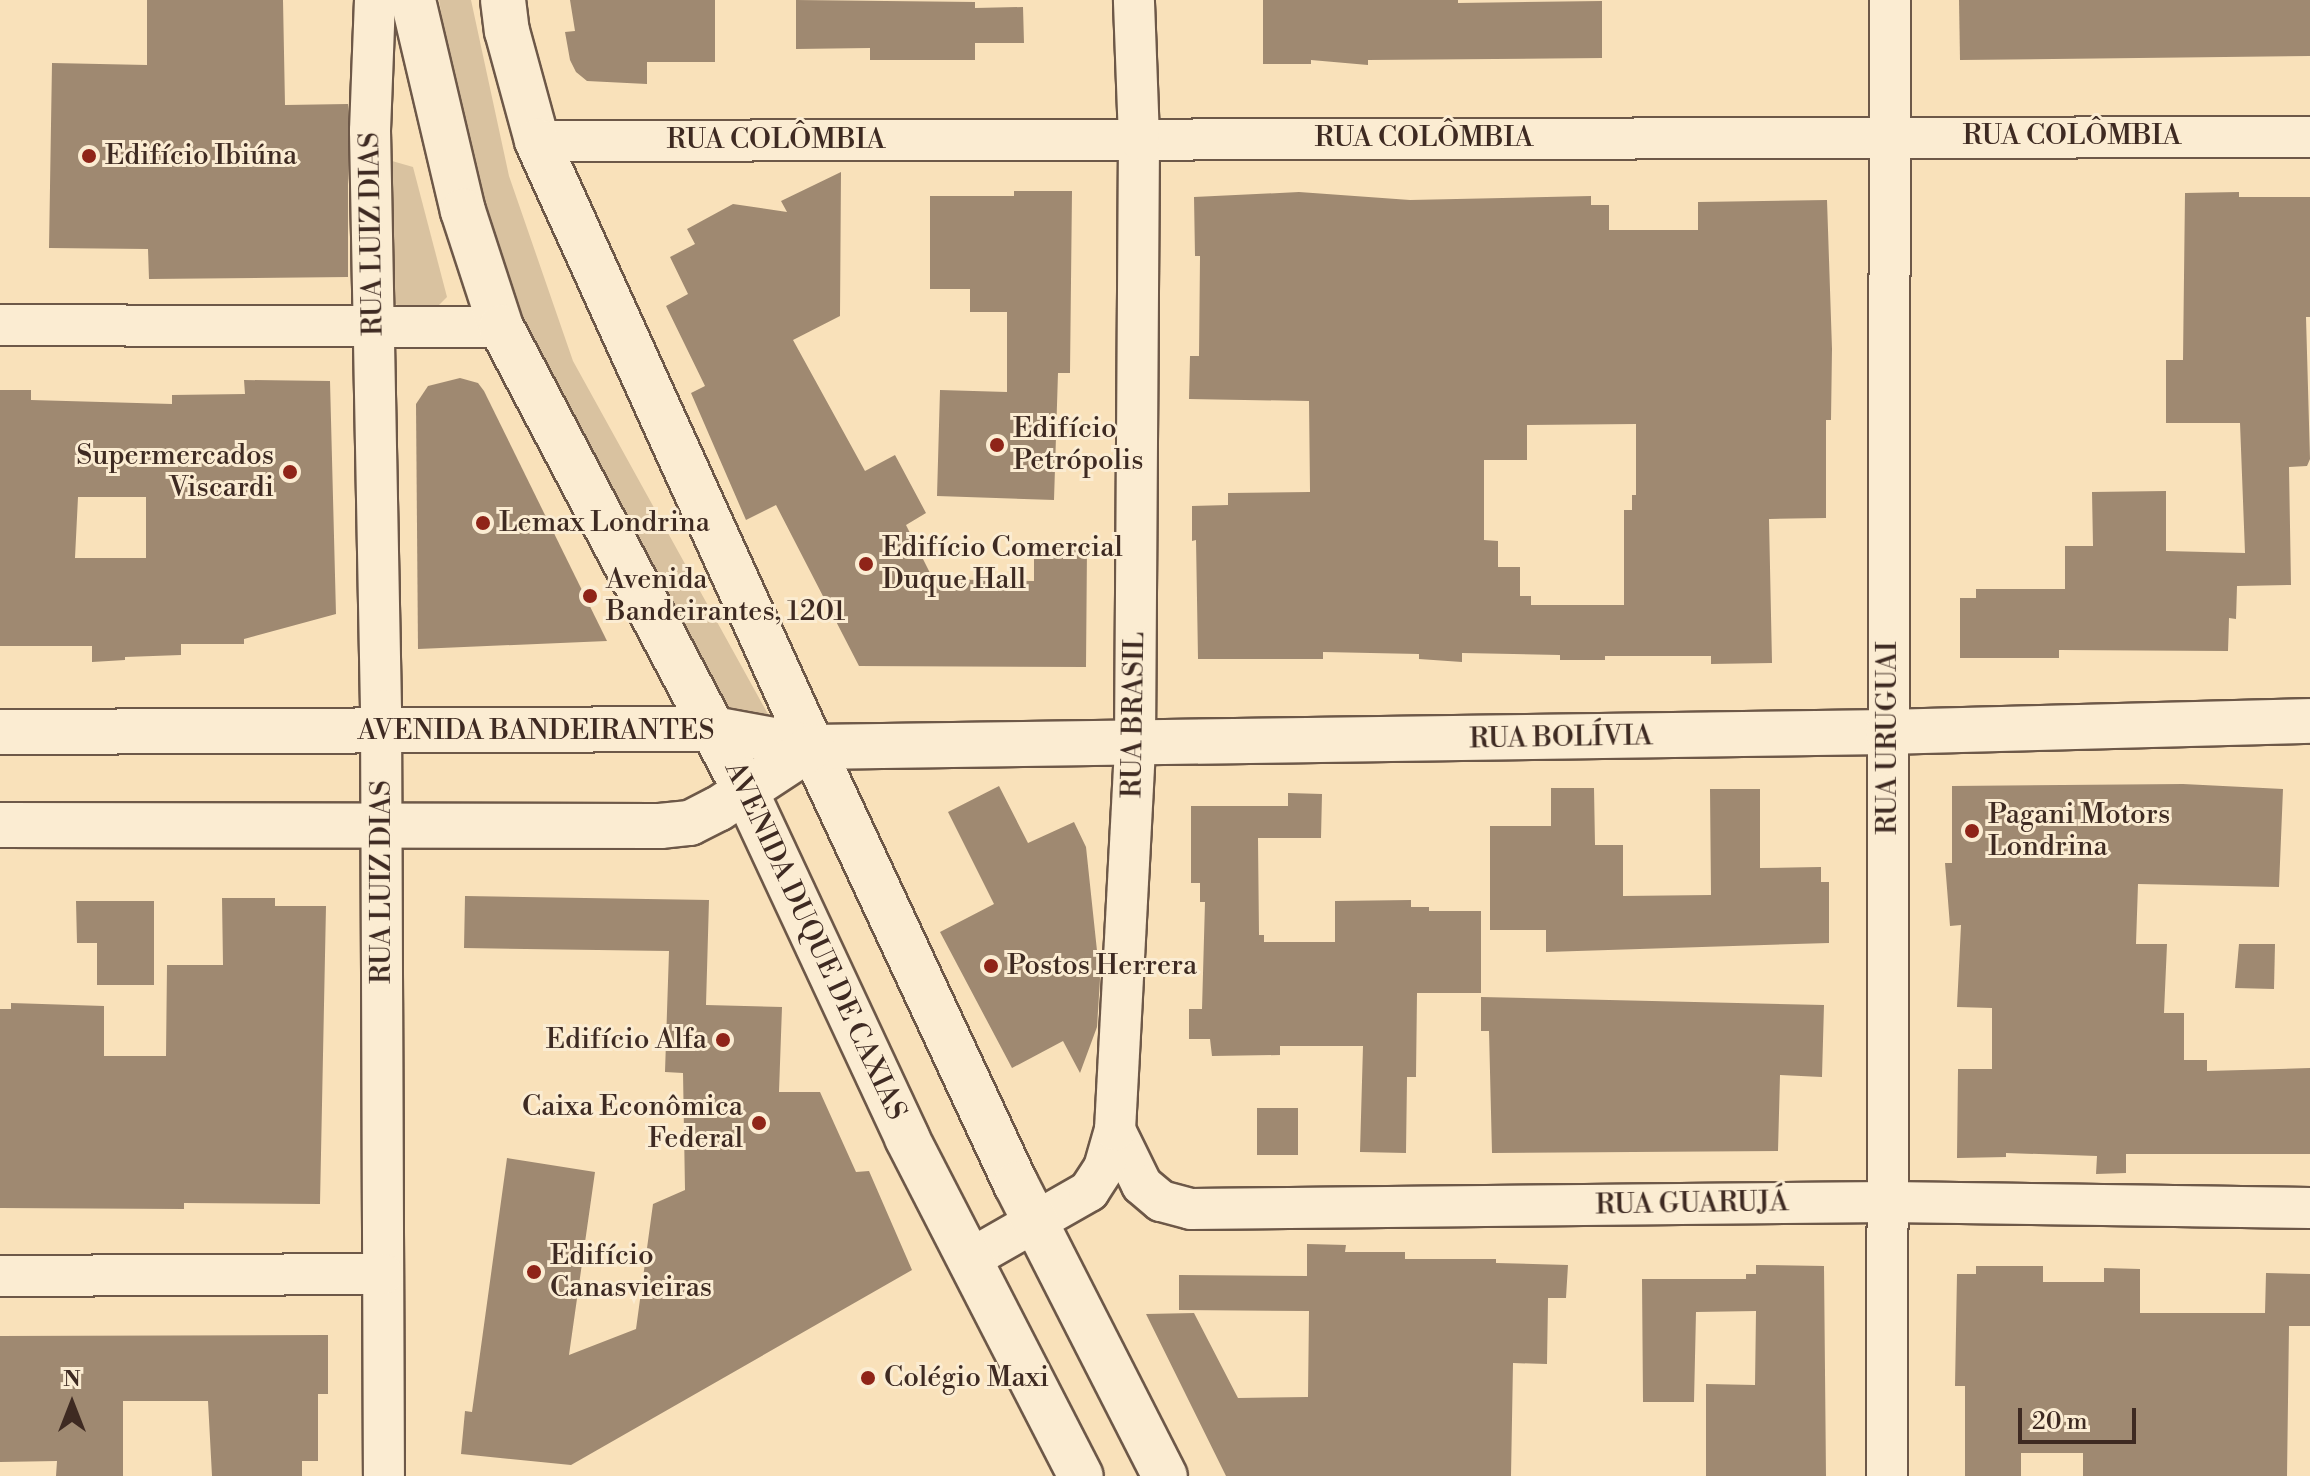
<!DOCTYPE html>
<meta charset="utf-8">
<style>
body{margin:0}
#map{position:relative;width:2310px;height:1476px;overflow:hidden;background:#f9e1ba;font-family:"Libre Bodoni",serif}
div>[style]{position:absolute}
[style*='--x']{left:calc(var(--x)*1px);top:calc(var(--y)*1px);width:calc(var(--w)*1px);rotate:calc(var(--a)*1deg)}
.green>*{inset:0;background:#d9c2a0}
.building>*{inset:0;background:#9f8971}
.roads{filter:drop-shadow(2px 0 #6d5848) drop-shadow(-2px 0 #6d5848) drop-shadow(0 2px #6d5848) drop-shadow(0 -2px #6d5848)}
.street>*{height:40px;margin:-20px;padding:0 20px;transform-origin:20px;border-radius:20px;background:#fbecd2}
.secondary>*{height:44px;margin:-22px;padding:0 22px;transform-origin:22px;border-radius:22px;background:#fbecd2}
.dots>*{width:22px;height:22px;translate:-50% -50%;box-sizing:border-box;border:4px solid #fbecd2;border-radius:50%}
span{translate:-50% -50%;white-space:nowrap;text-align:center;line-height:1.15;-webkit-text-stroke:6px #fbecd2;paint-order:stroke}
.street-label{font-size:28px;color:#3e2a22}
.poi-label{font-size:28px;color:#3e2a22}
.left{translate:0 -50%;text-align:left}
.right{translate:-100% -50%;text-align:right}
.north{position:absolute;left:32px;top:1364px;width:80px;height:80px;-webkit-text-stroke:6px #fbecd2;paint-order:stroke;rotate:0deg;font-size:22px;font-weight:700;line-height:32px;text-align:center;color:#3e2a22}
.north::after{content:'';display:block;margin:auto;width:28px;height:36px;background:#3e2a22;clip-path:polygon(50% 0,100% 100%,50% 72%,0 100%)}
.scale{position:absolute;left:2018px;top:1408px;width:118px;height:36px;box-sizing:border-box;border:4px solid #3e2a22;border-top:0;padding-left:10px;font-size:24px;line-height:28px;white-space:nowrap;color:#3e2a22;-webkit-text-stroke:6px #fbecd2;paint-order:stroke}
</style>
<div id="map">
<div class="green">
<div style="clip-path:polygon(439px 0,471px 0,509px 176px,573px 361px,774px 725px,718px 717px,500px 283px,461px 132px)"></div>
<div style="clip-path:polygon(392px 161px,413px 167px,447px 297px,438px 306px,405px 310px,390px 300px,383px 173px)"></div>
</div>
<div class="building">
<div style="clip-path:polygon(147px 0,283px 0,285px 105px,348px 104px,348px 277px,149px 279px,148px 249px,49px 248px,52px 63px,147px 65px)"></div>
<div style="clip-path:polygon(570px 0,715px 0,715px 62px,647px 62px,647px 84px,587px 81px,576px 72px,570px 60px,565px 32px,575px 31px)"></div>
<div style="clip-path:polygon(796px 0,975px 2px,975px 8px,1023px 7px,1024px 43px,975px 43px,975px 60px,870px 60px,870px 48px,796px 49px)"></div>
<div style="clip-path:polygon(1263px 0,1458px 0,1458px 3px,1602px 1px,1602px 58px,1368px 60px,1368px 65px,1311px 60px,1311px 64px,1263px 64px)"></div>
<div style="clip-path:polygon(1959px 0,2310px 0,2310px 56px,1960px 60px)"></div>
<div style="clip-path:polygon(841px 172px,840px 316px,793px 340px,865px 471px,895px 455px,926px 513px,906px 525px,933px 579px,1034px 581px,1034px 547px,1087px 548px,1086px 667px,859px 666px,776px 505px,746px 520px,691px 393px,705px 386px,666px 306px,688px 294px,670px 257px,695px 244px,687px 229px,733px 204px,787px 212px,781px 201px)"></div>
<div style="clip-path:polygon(1014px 191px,1072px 191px,1070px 373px,1058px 373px,1054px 500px,937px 496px,940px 390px,1007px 392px,1007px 312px,970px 312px,970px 289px,930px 289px,930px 196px,1014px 196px)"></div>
<div style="clip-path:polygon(evenodd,1299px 192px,1410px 200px,1591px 196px,1591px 205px,1609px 205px,1609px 230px,1698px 230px,1698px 202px,1827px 200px,1832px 349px,1831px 420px,1826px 420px,1826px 518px,1769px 519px,1772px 663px,1711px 664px,1711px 656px,1605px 656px,1605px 660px,1560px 660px,1560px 655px,1462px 653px,1462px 662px,1419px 659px,1419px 654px,1323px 652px,1323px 659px,1198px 659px,1196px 540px,1192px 541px,1192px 506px,1228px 505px,1228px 493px,1310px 492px,1309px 401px,1189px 399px,1190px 356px,1199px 356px,1200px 256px,1195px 256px,1194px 197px,1299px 192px,1636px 424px,1636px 495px,1632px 495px,1632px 510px,1624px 510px,1624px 605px,1531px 605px,1531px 596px,1520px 596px,1520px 567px,1498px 567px,1498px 541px,1484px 540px,1484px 460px,1527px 460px,1527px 425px,1636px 424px)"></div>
<div style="clip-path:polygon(2239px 192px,2239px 197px,2310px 197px,2310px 317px,2306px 317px,2310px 459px,2307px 466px,2289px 467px,2291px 585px,2237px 586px,2236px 619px,2229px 618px,2228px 651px,2059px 650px,2059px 658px,1960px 658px,1960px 598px,1976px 598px,1976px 589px,2065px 589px,2065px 546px,2093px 546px,2092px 492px,2166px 491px,2166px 551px,2245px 553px,2240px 423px,2166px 423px,2166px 360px,2183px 360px,2185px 193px)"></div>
<div style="clip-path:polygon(460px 378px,478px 383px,484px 391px,607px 641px,418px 649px,416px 404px,428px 386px)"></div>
<div style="clip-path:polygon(evenodd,244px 380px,330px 381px,336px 614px,244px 639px,244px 644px,181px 644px,181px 655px,125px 657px,125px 660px,92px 662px,92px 646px,0 646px,0 390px,31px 390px,31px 400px,172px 404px,172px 395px,245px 394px,244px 380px,78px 497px,146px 497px,146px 558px,75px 558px,78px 497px)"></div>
<div style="clip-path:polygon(2183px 784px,2283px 789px,2279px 887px,2138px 884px,2136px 944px,2167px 944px,2164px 1013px,2184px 1013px,2184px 1060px,2207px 1060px,2207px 1071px,2310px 1068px,2310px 1154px,2126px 1154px,2126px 1173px,2096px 1174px,2097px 1156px,2006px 1153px,2006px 1157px,1957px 1158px,1958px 1069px,1992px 1069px,1992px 1008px,1957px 1007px,1961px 925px,1950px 926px,1945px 863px,1952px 863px,1952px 786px)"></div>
<div style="clip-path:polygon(999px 786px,1028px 843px,1074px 822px,1086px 847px,1100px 979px,1097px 1027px,1080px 1073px,1063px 1041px,1012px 1068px,940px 932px,994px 904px,948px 812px)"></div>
<div style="clip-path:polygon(1551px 788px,1594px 788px,1595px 845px,1623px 845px,1623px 896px,1711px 895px,1710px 789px,1760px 789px,1760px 868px,1821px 867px,1821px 882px,1829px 882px,1829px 943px,1546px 952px,1546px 930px,1490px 930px,1490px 826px,1551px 826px)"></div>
<div style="clip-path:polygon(1288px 793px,1322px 794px,1321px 838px,1258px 838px,1259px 935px,1264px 935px,1264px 942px,1335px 942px,1335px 901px,1411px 900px,1411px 907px,1429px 907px,1429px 911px,1481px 911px,1481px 993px,1417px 993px,1416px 1077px,1407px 1077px,1406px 1153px,1360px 1152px,1363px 1046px,1280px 1046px,1280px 1055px,1212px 1056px,1210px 1039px,1189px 1039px,1189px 1009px,1202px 1009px,1205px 902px,1200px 902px,1200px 883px,1191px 883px,1191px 806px,1288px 806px)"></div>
<div style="clip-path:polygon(465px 896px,709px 900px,706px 1005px,782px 1007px,779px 1092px,820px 1092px,856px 1172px,869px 1171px,912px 1270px,571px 1465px,461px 1454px,465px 1411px,472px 1412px,507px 1158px,595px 1172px,569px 1355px,636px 1329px,653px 1204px,685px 1190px,683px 1073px,665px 1072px,669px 951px,464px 948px)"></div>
<div style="clip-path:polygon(222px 898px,275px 898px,275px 906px,326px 906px,320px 1204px,184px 1203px,184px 1209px,0 1208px,0 1009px,11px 1009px,11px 1003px,104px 1006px,104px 1056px,166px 1056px,167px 965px,223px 965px)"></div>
<div style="clip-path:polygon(76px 901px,154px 901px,154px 985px,97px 985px,97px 943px,77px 943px)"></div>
<div style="clip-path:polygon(2239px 944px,2275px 944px,2274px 989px,2235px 988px)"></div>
<div style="clip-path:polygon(1481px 997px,1824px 1005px,1822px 1077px,1780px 1075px,1778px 1151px,1492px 1153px,1489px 1031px,1481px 1031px)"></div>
<div style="clip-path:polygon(1257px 1108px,1298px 1108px,1298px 1155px,1257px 1155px)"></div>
<div style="clip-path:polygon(1307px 1244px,1346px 1245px,1345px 1252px,1405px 1252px,1405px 1259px,1496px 1259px,1496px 1263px,1568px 1265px,1566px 1298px,1548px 1298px,1547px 1364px,1513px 1363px,1511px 1476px,1226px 1476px,1146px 1314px,1194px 1313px,1238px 1398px,1308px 1397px,1309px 1311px,1179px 1310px,1179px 1275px,1307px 1276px)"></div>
<div style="clip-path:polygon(1756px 1265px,1824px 1266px,1826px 1476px,1706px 1476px,1706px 1384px,1755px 1385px,1756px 1311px,1696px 1312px,1694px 1402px,1643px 1402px,1642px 1279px,1746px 1279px,1746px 1274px,1756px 1274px)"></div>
<div style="clip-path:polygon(1976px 1266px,2043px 1266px,2043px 1282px,2104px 1282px,2104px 1268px,2140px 1269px,2140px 1313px,2265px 1313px,2266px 1273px,2310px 1274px,2310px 1326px,2289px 1326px,2287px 1476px,2083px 1476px,2083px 1453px,2021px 1453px,2021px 1476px,1965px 1476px,1965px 1386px,1955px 1386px,1957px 1274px,1976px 1274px)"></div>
<div style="clip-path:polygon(328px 1335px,328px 1394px,318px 1394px,318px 1461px,302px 1461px,302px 1476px,212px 1476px,208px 1401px,123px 1401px,123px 1476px,56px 1476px,57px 1461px,0 1462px,0 1336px)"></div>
</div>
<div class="roads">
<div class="street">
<div style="--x:375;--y:0;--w:131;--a:92.2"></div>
<div style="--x:370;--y:131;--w:579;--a:88.91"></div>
<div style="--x:381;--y:710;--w:766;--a:89.78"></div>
<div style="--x:537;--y:141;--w:1773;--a:-0.13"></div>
<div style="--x:0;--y:325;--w:501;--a:0.23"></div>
<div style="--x:1115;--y:1130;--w:61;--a:63.9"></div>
<div style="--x:1142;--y:1185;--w:25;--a:40"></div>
<div style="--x:1161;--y:1201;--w:31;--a:15"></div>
<div style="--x:1191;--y:1209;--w:697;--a:-0.58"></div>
<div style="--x:1888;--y:1202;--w:422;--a:0.8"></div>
<div style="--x:970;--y:1259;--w:137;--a:-29.7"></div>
<div style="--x:1089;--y:1191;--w:27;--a:-57"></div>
<div style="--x:1104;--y:1168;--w:40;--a:-74"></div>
<div style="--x:1115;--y:1130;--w:387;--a:-87"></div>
<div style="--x:1135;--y:744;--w:605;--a:-89.62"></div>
<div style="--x:1139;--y:139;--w:139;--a:-92.1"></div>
<div style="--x:0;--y:1276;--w:383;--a:-0.3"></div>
<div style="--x:1887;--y:1476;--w:1476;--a:-89.88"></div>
</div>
<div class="secondary">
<div style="--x:413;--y:0;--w:217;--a:76.7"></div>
<div style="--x:463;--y:211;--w:122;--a:71.9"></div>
<div style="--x:501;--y:327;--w:526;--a:62.22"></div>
<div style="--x:746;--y:792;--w:382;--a:65"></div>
<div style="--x:907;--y:1138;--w:380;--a:62.8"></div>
<div style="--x:503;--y:0;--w:31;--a:83"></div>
<div style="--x:507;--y:31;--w:114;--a:74.7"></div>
<div style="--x:537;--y:141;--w:665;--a:65.59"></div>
<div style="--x:812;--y:747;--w:482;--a:65"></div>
<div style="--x:1016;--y:1184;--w:328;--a:63"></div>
<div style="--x:0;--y:732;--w:713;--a:-0.24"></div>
<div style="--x:713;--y:729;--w:101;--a:10.3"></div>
<div style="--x:812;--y:747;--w:1076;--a:-0.8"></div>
<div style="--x:1888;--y:732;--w:422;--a:-1.5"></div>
<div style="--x:0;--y:825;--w:660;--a:0.09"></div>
<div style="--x:660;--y:826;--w:30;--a:-6"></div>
<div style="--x:690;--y:823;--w:31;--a:-27"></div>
<div style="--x:718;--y:809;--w:113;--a:-33.4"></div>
</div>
</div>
<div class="dots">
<div style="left:89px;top:156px;background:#8f2418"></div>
<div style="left:997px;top:445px;background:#8f2418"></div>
<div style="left:290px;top:472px;background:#8f2418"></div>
<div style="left:483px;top:523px;background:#8f2418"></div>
<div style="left:866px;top:564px;background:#8f2418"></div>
<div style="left:590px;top:596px;background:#8f2418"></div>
<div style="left:1972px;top:831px;background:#8f2418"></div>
<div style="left:991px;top:966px;background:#8f2418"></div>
<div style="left:723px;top:1040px;background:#8f2418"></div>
<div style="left:759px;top:1123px;background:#8f2418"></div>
<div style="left:534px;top:1272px;background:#8f2418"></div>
<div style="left:868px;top:1378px;background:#8f2418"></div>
</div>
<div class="street-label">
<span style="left:2072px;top:136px">RUA COLÔMBIA</span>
<span style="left:1424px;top:138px">RUA COLÔMBIA</span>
<span style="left:776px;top:140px">RUA COLÔMBIA</span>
<span style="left:372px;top:234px;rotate:-91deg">RUA LUIZ DIAS</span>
<span style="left:1134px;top:715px;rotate:-89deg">RUA BRASIL</span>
<span style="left:536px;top:731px">AVENIDA BANDEIRANTES</span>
<span style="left:1561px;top:738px;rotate:-1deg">RUA BOLÍVIA</span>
<span style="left:1888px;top:738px;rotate:-90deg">RUA URUGUAI</span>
<span style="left:382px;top:882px;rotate:-90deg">RUA LUIZ DIAS</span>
<span style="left:815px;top:941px;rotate:65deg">AVENIDA DUQUE DE CAXIAS</span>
<span style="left:1692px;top:1204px;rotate:-1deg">RUA GUARUJÁ</span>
</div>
<div class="poi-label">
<span class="left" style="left:105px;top:156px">Edifício Ibiúna</span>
<span class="left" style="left:1013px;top:445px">Edifício<br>Petrópolis</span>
<span class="right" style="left:274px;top:472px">Supermercados<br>Viscardi</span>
<span class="left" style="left:499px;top:523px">Lemax Londrina</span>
<span class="left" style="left:882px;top:564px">Edifício Comercial<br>Duque Hall</span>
<span class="left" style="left:606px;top:596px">Avenida<br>Bandeirantes, 1201</span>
<span class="left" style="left:1988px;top:831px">Pagani Motors<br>Londrina</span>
<span class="left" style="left:1007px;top:966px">Postos Herrera</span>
<span class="right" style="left:707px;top:1040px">Edifício Alfa</span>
<span class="right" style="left:743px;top:1123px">Caixa Econômica<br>Federal</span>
<span class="left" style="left:550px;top:1272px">Edifício<br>Canasvieiras</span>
<span class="left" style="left:884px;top:1378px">Colégio Maxi</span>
</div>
<div class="north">N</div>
<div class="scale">20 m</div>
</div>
